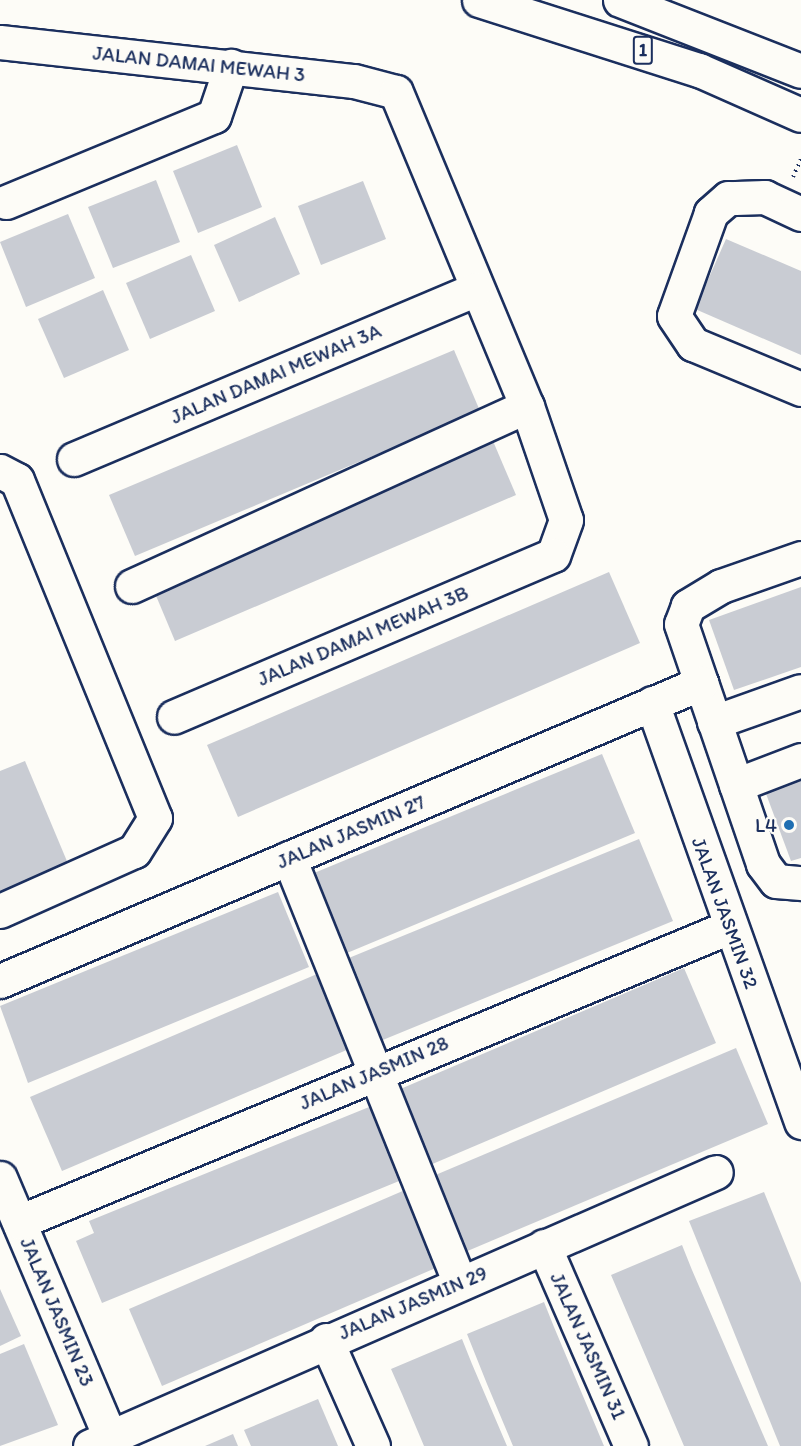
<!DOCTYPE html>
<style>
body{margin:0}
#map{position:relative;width:801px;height:1446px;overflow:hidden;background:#fdfcf7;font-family:Itim,sans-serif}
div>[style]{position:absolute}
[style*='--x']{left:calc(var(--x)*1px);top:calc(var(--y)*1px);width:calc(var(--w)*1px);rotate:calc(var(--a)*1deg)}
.building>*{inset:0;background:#c9ccd3}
.path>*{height:4px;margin-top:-2px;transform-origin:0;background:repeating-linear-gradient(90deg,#1b2f5e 0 1.5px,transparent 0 6px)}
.roads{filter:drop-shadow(2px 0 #1b2f5e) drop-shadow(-2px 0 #1b2f5e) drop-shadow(0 2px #1b2f5e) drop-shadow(0 -2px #1b2f5e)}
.minor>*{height:33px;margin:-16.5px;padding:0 16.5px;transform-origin:16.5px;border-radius:16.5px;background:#fdfcf7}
.major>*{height:33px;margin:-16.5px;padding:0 16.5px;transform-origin:16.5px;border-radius:16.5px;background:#fdfcf7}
.dots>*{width:16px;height:16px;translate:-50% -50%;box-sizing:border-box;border:3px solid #fdfcf7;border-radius:50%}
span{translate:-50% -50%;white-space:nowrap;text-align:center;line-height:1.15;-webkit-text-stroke:4.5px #fdfcf7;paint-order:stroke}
.shield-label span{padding:2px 4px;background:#fdfcf7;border:2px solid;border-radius:4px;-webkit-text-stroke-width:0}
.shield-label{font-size:18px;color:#1b2f5e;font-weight:700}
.street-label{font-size:20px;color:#1b2f5e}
.poi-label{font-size:20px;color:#1b2f5e}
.right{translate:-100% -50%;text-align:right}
</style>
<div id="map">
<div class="building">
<div style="clip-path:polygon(237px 145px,262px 207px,198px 233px,173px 171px)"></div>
<div style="clip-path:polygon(156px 180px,180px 242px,113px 268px,88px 207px)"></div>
<div style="clip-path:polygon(363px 181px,386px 239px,321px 265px,298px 206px)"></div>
<div style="clip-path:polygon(68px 214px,95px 278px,26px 307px,0 242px)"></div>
<div style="clip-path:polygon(275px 217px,300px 274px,239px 302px,214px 245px)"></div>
<div style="clip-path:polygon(726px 239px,801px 271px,801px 355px,695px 309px)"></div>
<div style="clip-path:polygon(191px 255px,215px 311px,150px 339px,126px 283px)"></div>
<div style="clip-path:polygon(103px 290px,129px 350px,64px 378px,38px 319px)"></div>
<div style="clip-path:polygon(454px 350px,480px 411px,135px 556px,109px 495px)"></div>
<div style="clip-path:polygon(490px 434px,516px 495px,175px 641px,149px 579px)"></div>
<div style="clip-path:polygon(609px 572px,640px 643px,238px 817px,207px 745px)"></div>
<div style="clip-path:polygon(801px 587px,801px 667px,734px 690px,709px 620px)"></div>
<div style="clip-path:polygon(602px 754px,635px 833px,335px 958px,302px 878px)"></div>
<div style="clip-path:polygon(25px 761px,69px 866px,0 895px,0 771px)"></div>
<div style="clip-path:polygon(801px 778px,801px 858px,791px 861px,765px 791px)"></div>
<div style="clip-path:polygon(639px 839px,673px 921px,373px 1044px,339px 962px)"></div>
<div style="clip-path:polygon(278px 892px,309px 967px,28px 1083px,0 1006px)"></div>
<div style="clip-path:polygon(684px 968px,716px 1043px,423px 1168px,391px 1093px)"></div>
<div style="clip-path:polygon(317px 974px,349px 1049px,62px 1171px,30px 1097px)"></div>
<div style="clip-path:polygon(736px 1048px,768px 1124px,458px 1255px,426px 1179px)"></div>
<div style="clip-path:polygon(374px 1105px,404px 1179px,102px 1303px,76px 1241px,94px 1233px,89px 1221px)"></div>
<div style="clip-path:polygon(405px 1190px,438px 1267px,162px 1386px,129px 1309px)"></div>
<div style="clip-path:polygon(764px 1192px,801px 1283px,801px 1446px,780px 1446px,689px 1221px)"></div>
<div style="clip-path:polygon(682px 1245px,692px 1270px,768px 1446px,684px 1446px,611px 1275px)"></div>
<div style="clip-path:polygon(0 1289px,21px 1336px,0 1346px)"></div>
<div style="clip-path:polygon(544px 1302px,554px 1327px,604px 1446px,513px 1446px,487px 1384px,467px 1334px)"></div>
<div style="clip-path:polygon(462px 1339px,472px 1364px,507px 1446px,424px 1446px,402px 1394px,391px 1369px)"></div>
<div style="clip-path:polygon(24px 1344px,58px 1425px,0 1446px,0 1354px)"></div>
<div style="clip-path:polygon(318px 1399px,338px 1446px,251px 1446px,244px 1430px)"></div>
<div style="clip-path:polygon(233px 1434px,238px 1446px,205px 1446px)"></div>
</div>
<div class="path">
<div style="--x:793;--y:177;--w:20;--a:-66"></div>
</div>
<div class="roads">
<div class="minor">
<div style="--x:0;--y:42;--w:356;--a:6.3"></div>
<div style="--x:354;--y:81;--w:43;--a:14.7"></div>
<div style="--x:396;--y:92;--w:340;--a:67.4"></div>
<div style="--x:527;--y:406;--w:120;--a:71.1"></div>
<div style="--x:566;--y:520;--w:37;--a:110"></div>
<div style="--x:553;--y:555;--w:412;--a:156.9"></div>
<div style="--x:6;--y:202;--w:225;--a:-22.5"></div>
<div style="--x:214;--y:116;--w:53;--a:-71.2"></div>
<div style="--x:801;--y:214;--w:40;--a:-155"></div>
<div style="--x:765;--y:197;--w:37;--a:178"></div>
<div style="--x:728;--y:198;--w:23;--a:139"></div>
<div style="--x:711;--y:213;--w:109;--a:109.8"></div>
<div style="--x:674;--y:316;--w:34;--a:56"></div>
<div style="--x:693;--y:344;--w:117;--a:22.6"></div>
<div style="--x:74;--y:459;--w:437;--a:-22.9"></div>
<div style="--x:0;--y:471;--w:19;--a:28"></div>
<div style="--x:17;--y:480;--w:365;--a:67.8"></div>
<div style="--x:155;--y:818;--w:39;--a:122"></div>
<div style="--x:134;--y:851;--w:147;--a:155.9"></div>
<div style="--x:801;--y:558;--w:85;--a:160.7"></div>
<div style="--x:721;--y:586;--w:39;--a:149"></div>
<div style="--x:688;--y:606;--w:19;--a:111"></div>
<div style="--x:681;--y:624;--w:254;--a:71.1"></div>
<div style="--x:763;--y:864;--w:21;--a:53"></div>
<div style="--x:776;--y:881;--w:25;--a:5"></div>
<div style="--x:132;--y:586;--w:434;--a:-24.5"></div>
<div style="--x:652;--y:703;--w:445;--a:70.4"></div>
<div style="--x:714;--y:722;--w:92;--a:-19.6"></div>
<div style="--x:736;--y:785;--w:70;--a:-21"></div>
<div style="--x:289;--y:858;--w:458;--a:68.1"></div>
<div style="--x:0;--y:981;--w:762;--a:-23.03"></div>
<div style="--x:0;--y:1178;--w:291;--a:67"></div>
<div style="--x:19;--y:1222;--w:769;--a:-22.56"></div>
<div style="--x:544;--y:1246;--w:218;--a:66.5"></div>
<div style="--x:326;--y:1340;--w:116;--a:66.1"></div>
<div style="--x:90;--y:1446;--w:683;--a:-23.64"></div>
</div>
<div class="major">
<div style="--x:479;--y:0;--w:231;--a:17.7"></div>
<div style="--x:699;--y:70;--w:111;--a:23.8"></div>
<div style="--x:620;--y:0;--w:194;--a:21.4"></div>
</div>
</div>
<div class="dots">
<div style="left:789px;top:825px;background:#1f6fb2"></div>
</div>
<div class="shield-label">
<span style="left:643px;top:50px">1</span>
</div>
<div class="street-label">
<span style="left:199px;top:64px;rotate:6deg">JALAN DAMAI MEWAH 3</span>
<span style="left:276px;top:374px;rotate:-23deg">JALAN DAMAI MEWAH 3A</span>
<span style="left:363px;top:636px;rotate:-23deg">JALAN DAMAI MEWAH 3B</span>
<span style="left:351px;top:832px;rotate:-23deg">JALAN JASMIN 27</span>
<span style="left:725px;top:913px;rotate:70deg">JALAN JASMIN 32</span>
<span style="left:374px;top:1073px;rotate:-23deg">JALAN JASMIN 28</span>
<span style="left:413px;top:1303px;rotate:-23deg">JALAN JASMIN 29</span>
<span style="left:57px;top:1312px;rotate:67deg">JALAN JASMIN 23</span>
<span style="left:588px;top:1346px;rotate:66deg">JALAN JASMIN 31</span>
</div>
<div class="poi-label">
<span class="right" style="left:777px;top:825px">L4</span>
</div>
</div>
